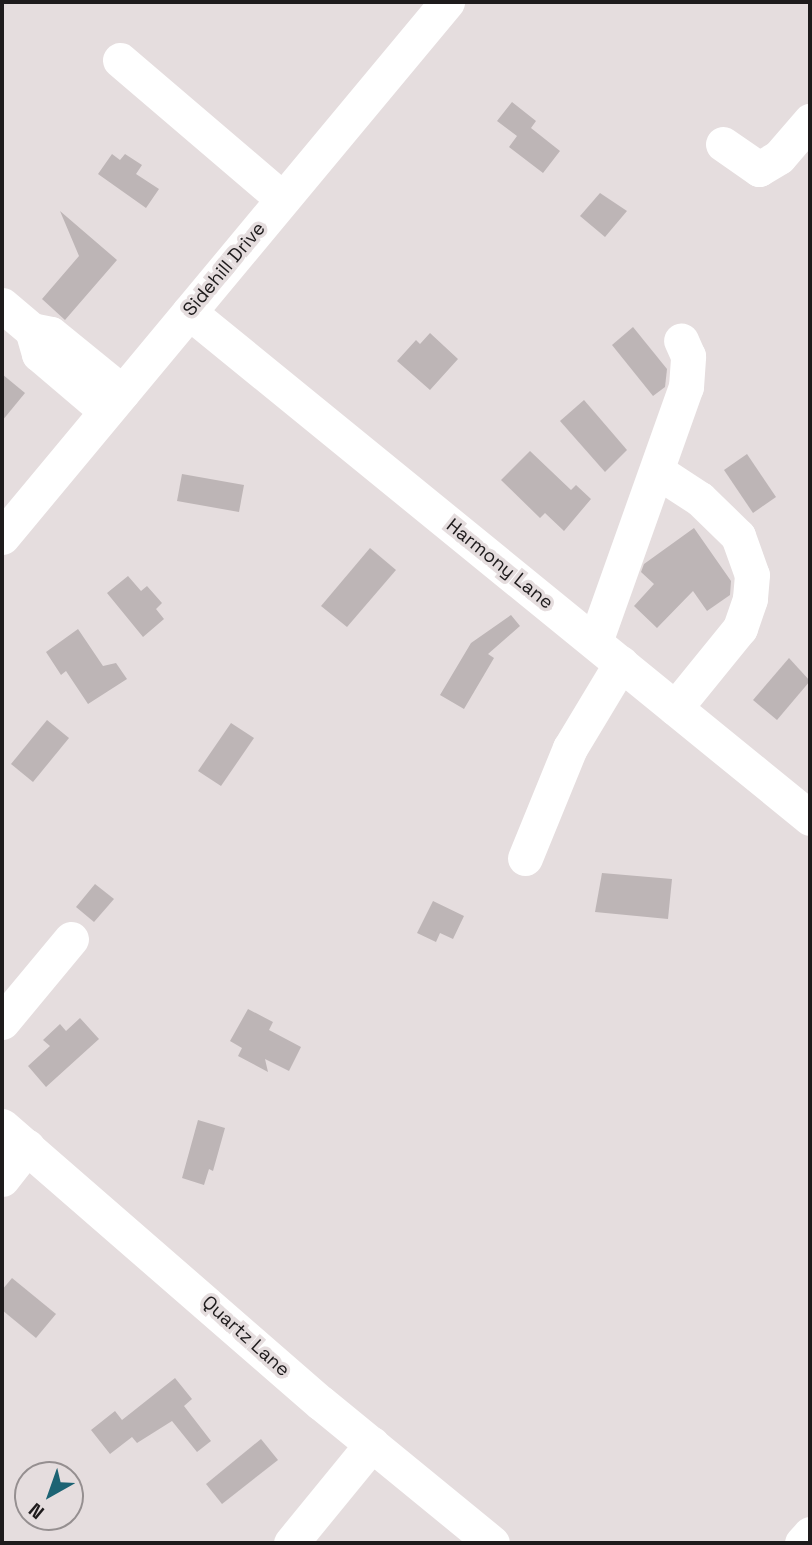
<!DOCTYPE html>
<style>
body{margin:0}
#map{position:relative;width:812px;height:1545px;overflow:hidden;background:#e5ddde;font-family:"Space Grotesk",sans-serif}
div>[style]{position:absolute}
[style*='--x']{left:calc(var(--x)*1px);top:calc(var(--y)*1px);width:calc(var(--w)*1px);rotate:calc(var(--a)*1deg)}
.building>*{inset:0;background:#bdb5b6}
.minor>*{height:35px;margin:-17.5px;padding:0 17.5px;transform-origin:17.5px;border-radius:17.5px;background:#fff}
span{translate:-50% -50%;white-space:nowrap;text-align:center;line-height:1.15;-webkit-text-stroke:7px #e5ddde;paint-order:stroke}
.street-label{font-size:19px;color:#1e1b1c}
.frame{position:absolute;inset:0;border:4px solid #1e1b1c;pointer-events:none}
.north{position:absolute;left:14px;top:1461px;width:70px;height:70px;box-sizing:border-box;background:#e5ddde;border:2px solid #958f90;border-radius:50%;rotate:220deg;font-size:19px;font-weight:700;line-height:28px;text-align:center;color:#1e1b1c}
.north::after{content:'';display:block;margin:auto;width:24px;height:32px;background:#1c6373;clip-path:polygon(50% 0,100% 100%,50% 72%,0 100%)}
</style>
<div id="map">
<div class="building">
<div style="clip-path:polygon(512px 102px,536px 121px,531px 128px,560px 151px,543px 173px,509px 147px,517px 136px,497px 121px)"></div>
<div style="clip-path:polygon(112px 154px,120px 160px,125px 154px,142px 165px,136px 174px,159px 189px,146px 208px,98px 174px)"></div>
<div style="clip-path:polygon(600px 193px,627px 211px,605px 237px,580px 216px)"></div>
<div style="clip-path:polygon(60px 211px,117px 260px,65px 320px,42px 299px,79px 256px)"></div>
<div style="clip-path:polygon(633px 327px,667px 369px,665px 387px,653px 396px,612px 345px)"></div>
<div style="clip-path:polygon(430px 333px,458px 359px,430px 390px,397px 361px,416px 340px,420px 344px)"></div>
<div style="clip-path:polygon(2px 374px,25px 393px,2px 421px)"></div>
<div style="clip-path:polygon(584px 400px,627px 450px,605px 472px,560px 421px)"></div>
<div style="clip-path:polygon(530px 451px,571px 490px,576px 485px,591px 499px,564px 531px,545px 513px,540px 518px,501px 480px)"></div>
<div style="clip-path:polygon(747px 454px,776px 497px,753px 513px,724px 470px)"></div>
<div style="clip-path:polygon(182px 474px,244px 485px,239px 512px,177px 501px)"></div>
<div style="clip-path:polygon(694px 528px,731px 581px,730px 595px,707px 611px,693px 591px,657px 628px,634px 606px,654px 584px,641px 572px,644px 564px)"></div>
<div style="clip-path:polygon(370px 548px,396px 570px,347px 627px,321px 606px)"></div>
<div style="clip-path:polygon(128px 576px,141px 591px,147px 586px,162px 603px,156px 609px,164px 619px,143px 637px,107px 593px)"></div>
<div style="clip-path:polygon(511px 615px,520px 626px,488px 654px,494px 658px,464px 709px,440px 695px,471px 643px)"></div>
<div style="clip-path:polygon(78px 629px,103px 666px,116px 663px,127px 679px,88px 704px,66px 671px,61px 675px,46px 652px)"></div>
<div style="clip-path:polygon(789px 658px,810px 681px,777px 720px,753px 700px)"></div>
<div style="clip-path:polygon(47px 720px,69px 738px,33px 782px,11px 764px)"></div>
<div style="clip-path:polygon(231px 723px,254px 738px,221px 786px,198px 771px)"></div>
<div style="clip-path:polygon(602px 873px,672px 879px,668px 919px,595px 912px)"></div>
<div style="clip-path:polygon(95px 884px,114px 899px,94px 922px,76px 907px)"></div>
<div style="clip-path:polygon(433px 901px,464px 916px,453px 939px,440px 933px,436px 942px,417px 933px)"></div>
<div style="clip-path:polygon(248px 1009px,273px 1022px,269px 1030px,301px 1047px,289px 1071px,265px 1059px,268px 1072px,238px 1056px,242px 1048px,230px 1041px)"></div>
<div style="clip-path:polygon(80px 1018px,99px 1039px,46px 1087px,28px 1066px,50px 1046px,43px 1040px,60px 1024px,66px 1031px)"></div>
<div style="clip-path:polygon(198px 1120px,225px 1128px,213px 1171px,209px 1169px,204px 1185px,182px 1178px)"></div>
<div style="clip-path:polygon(12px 1278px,56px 1314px,36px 1338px,2px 1310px,2px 1290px)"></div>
<div style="clip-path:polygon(175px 1378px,192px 1399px,184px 1406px,211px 1441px,197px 1452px,172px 1421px,137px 1443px,132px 1437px,110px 1454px,91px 1430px,115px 1411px,122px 1420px)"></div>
<div style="clip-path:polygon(261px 1439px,278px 1460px,222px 1504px,206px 1484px)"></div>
</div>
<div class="minor">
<div style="--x:120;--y:60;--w:214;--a:40.5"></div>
<div style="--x:723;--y:144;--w:44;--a:34.8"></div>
<div style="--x:759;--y:169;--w:23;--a:-31"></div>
<div style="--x:779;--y:157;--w:48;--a:-49.3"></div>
<div style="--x:2;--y:305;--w:39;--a:40"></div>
<div style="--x:189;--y:312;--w:801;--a:39.17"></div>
<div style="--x:106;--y:411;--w:88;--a:-139.6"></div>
<div style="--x:39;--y:354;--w:25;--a:-106"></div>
<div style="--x:32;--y:330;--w:19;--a:12"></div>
<div style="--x:51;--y:334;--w:92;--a:39.2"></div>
<div style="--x:657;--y:471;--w:51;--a:33.1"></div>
<div style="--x:700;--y:499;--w:53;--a:44.2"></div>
<div style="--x:738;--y:536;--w:41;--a:70.3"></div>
<div style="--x:752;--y:575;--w:24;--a:95"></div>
<div style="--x:750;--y:599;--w:31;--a:109"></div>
<div style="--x:740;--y:628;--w:103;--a:129.1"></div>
<div style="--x:2;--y:537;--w:696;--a:-50.25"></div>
<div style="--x:595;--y:642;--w:271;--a:-70.4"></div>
<div style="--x:686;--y:387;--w:31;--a:-86"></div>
<div style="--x:688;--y:356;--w:17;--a:-114"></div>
<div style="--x:525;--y:858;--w:119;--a:-67.8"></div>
<div style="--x:570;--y:748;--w:99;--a:-59"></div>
<div style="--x:2;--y:1022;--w:108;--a:-50.3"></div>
<div style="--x:2;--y:1126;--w:422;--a:41"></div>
<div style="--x:321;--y:1403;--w:221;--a:39.3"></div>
<div style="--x:2;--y:1179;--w:41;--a:-52"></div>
<div style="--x:291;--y:1543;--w:128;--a:-50.7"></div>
<div style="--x:802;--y:1543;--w:12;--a:-48"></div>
</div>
<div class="street-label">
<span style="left:224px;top:269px;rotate:-50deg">Sidehill Drive</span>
<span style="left:500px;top:564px;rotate:39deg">Harmony Lane</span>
<span style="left:246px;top:1336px;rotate:42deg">Quartz Lane</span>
</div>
<div class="frame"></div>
<div class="north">N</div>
</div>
